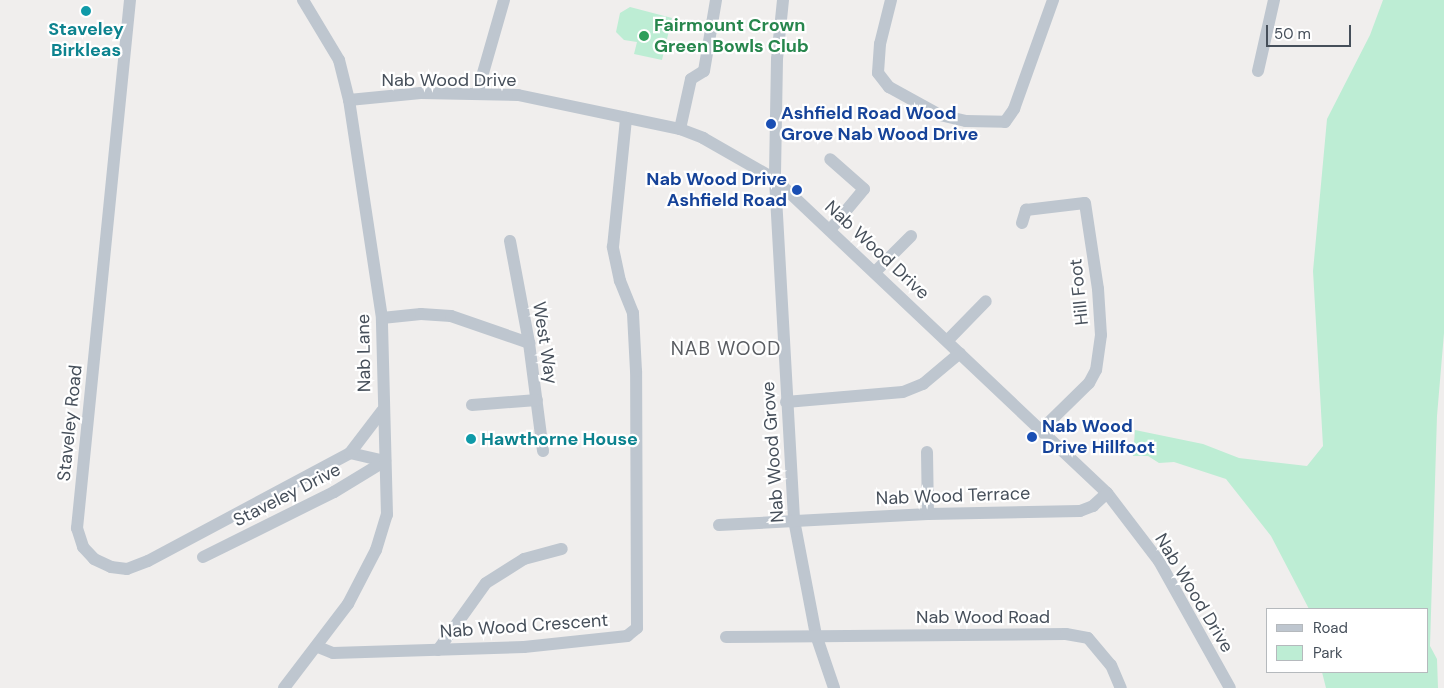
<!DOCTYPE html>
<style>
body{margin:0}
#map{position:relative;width:1444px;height:688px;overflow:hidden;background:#f0eeed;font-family:"DM Sans",sans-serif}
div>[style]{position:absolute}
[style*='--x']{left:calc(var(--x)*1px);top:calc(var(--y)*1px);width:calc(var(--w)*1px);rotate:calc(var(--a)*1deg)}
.green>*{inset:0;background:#bdedd4}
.minor>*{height:12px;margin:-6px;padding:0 6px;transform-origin:6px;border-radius:6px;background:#bec6cf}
.dots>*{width:14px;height:14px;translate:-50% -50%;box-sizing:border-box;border:2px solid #fff;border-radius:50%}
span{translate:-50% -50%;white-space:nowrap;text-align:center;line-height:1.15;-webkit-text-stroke:4.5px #fff;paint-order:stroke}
.leisure-label{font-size:18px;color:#27864d;font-weight:700}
.left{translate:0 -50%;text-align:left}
.culture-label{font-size:18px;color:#0d838f;font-weight:700}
.street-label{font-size:18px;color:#464f5a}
.transit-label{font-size:18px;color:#164399;font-weight:700}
.right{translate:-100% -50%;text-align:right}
.neighbourhood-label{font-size:19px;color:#5a5d62;letter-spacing:1px}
.legend{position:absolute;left:1266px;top:608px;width:162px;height:65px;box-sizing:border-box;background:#fff;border:1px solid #b5b9bd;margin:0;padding:6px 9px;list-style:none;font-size:15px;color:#464f5a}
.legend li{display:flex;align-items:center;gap:10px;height:25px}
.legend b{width:25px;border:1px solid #b5b9bd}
.scale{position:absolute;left:1266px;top:25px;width:85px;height:22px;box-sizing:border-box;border:2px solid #464f5a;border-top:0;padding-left:6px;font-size:15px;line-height:18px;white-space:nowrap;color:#464f5a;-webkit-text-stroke:4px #fff;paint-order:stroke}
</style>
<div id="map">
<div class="green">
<div style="clip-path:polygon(1383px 0,1444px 0,1444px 333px,1437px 416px,1430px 646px,1437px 659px,1438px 688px,1326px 688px,1322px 672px,1428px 672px,1428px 609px,1309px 609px,1271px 536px,1226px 479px,1174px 462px,1159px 463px,1148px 456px,1133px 456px,1135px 430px,1203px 444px,1239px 458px,1307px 466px,1323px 446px,1313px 271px,1327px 119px,1370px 35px)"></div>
<div style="clip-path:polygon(630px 7px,672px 18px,662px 60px,634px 54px,637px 42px,624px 40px,616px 32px,620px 13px)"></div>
</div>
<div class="minor">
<div style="--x:130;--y:0;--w:531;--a:95.73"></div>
<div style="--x:77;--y:528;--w:20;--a:72"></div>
<div style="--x:83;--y:547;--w:16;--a:47"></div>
<div style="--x:94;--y:559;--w:19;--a:25"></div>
<div style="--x:111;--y:567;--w:16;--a:7"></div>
<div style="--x:127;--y:569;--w:22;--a:-21"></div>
<div style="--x:148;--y:561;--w:229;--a:-28.1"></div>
<div style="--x:350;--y:453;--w:36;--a:13"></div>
<div style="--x:783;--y:0;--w:59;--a:95.8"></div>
<div style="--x:777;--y:59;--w:120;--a:91"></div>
<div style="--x:775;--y:179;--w:342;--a:86.8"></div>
<div style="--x:794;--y:520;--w:117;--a:79.2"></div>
<div style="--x:816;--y:635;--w:56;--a:71.2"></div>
<div style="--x:891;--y:0;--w:45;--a:104"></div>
<div style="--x:880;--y:44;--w:29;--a:94"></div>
<div style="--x:878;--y:73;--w:18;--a:52"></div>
<div style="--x:889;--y:87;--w:58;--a:28.8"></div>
<div style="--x:940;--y:115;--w:27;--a:13"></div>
<div style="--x:966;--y:121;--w:39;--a:1"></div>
<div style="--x:1005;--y:122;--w:16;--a:-55"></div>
<div style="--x:1014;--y:109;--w:116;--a:-70.3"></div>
<div style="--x:1258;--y:71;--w:73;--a:-77.3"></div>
<div style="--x:477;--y:94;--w:98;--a:-74"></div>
<div style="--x:349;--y:100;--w:72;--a:-5.6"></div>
<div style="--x:421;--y:93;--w:97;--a:1.2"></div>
<div style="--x:518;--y:95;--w:166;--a:11.9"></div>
<div style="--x:680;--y:129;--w:25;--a:21"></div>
<div style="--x:703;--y:138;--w:83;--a:29.7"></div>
<div style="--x:775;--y:179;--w:457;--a:43.4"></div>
<div style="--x:1107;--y:493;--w:86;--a:52.6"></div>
<div style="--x:1159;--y:561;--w:145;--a:60.8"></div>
<div style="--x:680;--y:129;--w:51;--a:-77.6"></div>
<div style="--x:691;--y:79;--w:15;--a:-32"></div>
<div style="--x:704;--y:71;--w:72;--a:-80.4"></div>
<div style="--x:1022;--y:223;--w:14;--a:-73"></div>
<div style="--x:1026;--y:210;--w:59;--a:-6.8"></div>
<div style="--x:1085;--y:203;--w:87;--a:81.4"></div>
<div style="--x:1098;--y:289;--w:46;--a:86.3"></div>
<div style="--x:1101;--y:335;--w:35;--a:98"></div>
<div style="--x:1096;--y:370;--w:15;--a:118"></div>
<div style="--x:1089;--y:383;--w:66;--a:135.6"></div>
<div style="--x:830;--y:230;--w:53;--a:-50.3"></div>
<div style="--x:864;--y:189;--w:45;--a:-138.6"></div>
<div style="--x:510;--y:241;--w:104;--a:79.4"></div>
<div style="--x:529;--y:343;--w:109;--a:82.6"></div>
<div style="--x:875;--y:272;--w:51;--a:-45"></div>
<div style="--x:382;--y:318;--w:39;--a:-6"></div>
<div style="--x:421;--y:314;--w:30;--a:4"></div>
<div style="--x:451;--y:316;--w:83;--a:19.1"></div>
<div style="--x:948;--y:340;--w:54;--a:-45.7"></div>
<div style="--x:786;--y:402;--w:117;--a:-4.9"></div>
<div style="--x:903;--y:392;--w:22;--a:-22"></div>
<div style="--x:923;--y:384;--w:48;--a:-40"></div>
<div style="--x:472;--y:405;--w:65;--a:-4.4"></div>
<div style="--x:927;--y:452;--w:62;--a:89.1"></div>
<div style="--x:350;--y:453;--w:53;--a:-52.7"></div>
<div style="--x:719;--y:525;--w:209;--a:-3"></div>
<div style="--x:928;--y:514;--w:152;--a:-1.1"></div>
<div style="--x:1080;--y:511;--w:14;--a:-21"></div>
<div style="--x:1093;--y:506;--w:19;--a:-43"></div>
<div style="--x:203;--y:557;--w:146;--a:-26.4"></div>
<div style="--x:334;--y:492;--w:60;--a:-31.3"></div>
<div style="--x:726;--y:637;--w:340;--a:-0.5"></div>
<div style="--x:1066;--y:634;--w:22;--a:10"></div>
<div style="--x:1088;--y:638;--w:35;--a:50"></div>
<div style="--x:1111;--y:665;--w:25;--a:67"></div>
<div style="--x:318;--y:647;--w:16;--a:22"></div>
<div style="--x:333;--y:653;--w:191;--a:-1.8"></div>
<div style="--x:524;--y:647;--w:104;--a:-6.1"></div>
<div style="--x:627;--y:636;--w:13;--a:-39"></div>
<div style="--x:637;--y:628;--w:257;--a:-90.2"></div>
<div style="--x:636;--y:371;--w:58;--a:-93"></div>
<div style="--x:633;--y:313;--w:35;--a:-112"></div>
<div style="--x:620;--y:281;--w:35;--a:-102"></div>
<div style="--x:613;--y:247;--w:130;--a:-84.2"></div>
<div style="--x:438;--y:650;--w:82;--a:-54.4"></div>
<div style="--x:486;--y:583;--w:45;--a:-32.3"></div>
<div style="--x:524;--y:559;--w:39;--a:-15"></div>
<div style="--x:284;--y:688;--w:106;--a:-52.7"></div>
<div style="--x:348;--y:604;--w:61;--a:-62.6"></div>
<div style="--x:376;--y:550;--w:37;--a:-73"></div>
<div style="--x:387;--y:515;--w:197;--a:-91.5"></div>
<div style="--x:382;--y:318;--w:220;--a:-98.6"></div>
<div style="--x:349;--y:100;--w:41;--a:-104"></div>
<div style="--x:339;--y:60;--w:70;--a:-121"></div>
</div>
<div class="dots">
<div style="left:86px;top:11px;background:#0f9aa8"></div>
<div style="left:644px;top:36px;background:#2e9e5b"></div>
<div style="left:771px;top:124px;background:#1a4fb4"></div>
<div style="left:797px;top:190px;background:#1a4fb4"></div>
<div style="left:1032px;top:437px;background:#1a4fb4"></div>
<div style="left:471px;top:439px;background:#0f9aa8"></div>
</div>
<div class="leisure-label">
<span class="left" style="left:654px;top:36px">Fairmount Crown<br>Green Bowls Club</span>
</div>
<div class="culture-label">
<span style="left:86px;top:40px">Staveley<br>Birkleas</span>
<span class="left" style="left:481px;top:439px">Hawthorne House</span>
</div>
<div class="street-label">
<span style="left:449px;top:80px">Nab Wood Drive</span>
<span style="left:877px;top:250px;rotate:43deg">Nab Wood Drive</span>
<span style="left:1079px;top:292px;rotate:-96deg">Hill Foot</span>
<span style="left:545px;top:343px;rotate:81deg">West Way</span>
<span style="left:364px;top:353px;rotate:-91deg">Nab Lane</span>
<span style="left:70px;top:423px;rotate:-84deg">Staveley Road</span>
<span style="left:773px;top:452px;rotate:-94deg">Nab Wood Grove</span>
<span style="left:287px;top:495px;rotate:-27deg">Staveley Drive</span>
<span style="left:953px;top:496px;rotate:-2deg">Nab Wood Terrace</span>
<span style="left:1194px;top:593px;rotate:59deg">Nab Wood Drive</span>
<span style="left:983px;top:617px">Nab Wood Road</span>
<span style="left:524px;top:626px;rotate:-4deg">Nab Wood Crescent</span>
</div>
<div class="transit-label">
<span class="left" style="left:781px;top:124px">Ashfield Road Wood<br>Grove Nab Wood Drive</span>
<span class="right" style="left:787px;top:190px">Nab Wood Drive<br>Ashfield Road</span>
<span class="left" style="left:1042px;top:437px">Nab Wood<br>Drive Hillfoot</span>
</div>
<div class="neighbourhood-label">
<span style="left:726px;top:349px">NAB WOOD</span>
</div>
<ul class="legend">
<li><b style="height:6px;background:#bec6cf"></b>Road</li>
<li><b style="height:14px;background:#bdedd4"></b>Park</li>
</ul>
<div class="scale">50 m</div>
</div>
